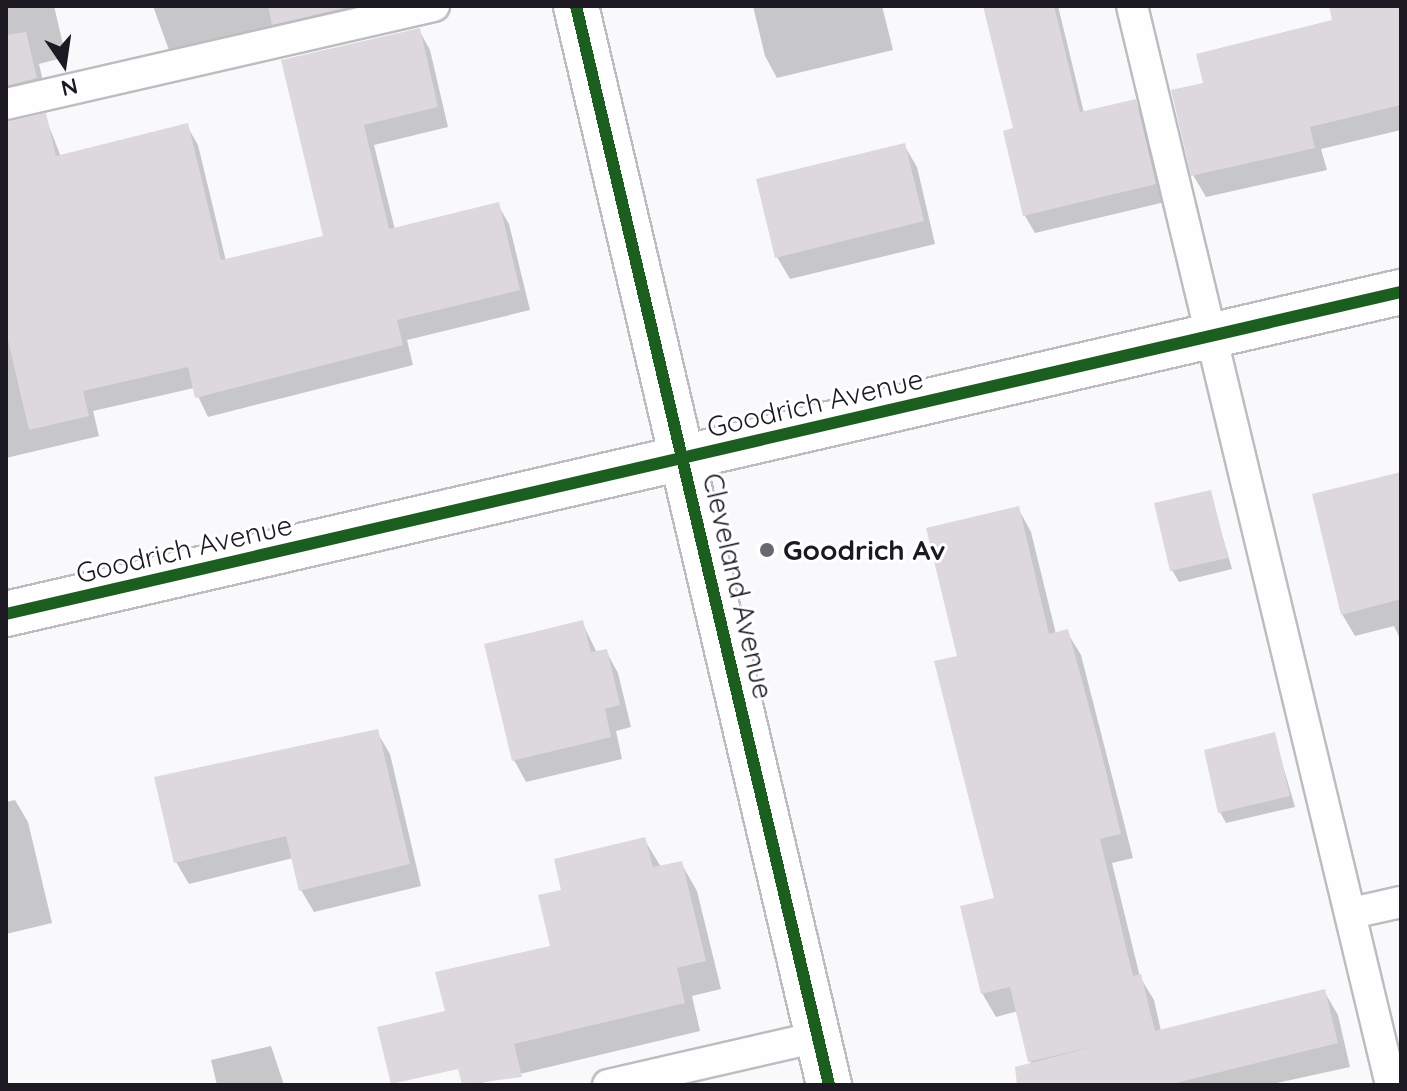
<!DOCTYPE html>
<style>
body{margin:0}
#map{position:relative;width:1407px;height:1091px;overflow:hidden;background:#f9f8fb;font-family:Quicksand,sans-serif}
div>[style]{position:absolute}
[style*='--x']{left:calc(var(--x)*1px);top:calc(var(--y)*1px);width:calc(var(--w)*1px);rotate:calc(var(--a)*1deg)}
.shadow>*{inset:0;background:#0003}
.building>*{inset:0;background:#dcd8de}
.roads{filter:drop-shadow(2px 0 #bdbcc1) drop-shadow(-2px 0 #bdbcc1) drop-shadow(0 2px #bdbcc1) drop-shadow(0 -2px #bdbcc1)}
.lane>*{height:30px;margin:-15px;padding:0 15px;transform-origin:15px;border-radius:15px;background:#fefefe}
.street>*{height:44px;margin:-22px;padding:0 22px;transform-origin:22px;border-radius:22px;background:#fefefe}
.secondary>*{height:44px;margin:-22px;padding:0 22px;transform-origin:22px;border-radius:22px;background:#fefefe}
.cycleway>*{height:12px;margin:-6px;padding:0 6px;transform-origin:6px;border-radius:6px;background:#1b5e20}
.dots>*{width:22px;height:22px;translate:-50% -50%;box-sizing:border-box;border:4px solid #fff;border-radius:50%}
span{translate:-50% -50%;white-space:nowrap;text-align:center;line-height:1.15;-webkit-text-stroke:6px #fff;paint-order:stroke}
.street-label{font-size:28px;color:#1c1923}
.poi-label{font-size:28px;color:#1c1923;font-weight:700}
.left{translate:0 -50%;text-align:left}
.frame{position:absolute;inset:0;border:8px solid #1c1923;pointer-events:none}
.north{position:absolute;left:24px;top:24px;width:80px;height:80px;-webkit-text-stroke:6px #fff;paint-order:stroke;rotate:167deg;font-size:22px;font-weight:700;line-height:32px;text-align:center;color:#1c1923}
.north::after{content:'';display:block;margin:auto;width:28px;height:36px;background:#1c1923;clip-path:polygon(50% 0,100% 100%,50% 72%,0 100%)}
</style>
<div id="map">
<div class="shadow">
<div style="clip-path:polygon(6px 6px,54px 6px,66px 57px,39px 64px,47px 98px,6px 110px)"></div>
<div style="clip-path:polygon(153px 6px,419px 6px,170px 53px)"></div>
<div style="clip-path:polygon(753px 6px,882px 6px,893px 50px,777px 78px,765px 56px)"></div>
<div style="clip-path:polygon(985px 6px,1058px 6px,1084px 113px,1135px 101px,1145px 119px,1165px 202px,1035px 233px,1025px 216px,1005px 132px,1015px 130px)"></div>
<div style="clip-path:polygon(1348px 6px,1401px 6px,1401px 130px,1321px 149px,1327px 170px,1206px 197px,1193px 175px,1205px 84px,1335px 22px)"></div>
<div style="clip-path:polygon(419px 30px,430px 50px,448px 127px,374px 145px,395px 230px,498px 205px,509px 224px,530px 310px,407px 340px,413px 365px,208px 417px,194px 388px,93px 411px,99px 436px,6px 458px,6px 123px,45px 116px,61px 157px,187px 126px,198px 145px,226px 261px,326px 237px,283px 61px)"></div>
<div style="clip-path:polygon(904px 145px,917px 167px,935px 244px,790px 279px,777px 257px)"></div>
<div style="clip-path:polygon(1401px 474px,1401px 641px,1394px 626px,1355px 636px,1342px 614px)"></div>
<div style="clip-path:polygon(1210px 493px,1232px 569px,1179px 582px,1172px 570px)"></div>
<div style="clip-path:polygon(1018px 508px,1031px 532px,1056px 634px,1067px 632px,1081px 655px,1133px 858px,1112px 863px,1140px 977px,1154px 1000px,1161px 1031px,1324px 991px,1338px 1015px,1350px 1067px,1268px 1085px,1044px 1085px,1030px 1061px,1018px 1011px,996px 1017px,982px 993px,996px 899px,959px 658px)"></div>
<div style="clip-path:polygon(582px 622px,597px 653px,606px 651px,618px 673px,631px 727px,616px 731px,622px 759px,526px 782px,514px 760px)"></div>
<div style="clip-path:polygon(377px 732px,390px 754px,421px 886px,314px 912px,301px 890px,293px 858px,189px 884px,176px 862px)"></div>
<div style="clip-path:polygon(1274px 735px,1295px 807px,1226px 823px,1220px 812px)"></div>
<div style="clip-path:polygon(15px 800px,28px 822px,52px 923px,6px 934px,6px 802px)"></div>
<div style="clip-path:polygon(644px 839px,661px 867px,681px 863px,697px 891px,721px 989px,692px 996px,700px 1031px,473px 1085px,458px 1058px)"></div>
<div style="clip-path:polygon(271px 1046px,284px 1085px,217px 1085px,211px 1060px)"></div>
</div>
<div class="building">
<div style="clip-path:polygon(268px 6px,353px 6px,272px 25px)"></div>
<div style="clip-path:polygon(983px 6px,1054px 6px,1080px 112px,1136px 99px,1156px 184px,1023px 216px,1003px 131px,1013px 128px)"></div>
<div style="clip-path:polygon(1329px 6px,1401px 6px,1401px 105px,1310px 127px,1315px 148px,1191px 176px,1171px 90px,1203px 83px,1196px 54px,1332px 20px)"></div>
<div style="clip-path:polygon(420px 28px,438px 107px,364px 125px,389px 229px,499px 202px,520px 290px,397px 320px,403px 345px,195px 398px,188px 367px,83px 391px,89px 416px,29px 430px,6px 332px,6px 122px,46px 113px,56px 156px,188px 123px,221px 260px,323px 236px,281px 60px)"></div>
<div style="clip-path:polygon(26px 32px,37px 78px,6px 86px,6px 35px)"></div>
<div style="clip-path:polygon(905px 143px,924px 221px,775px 258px,756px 179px)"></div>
<div style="clip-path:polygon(1401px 472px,1401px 599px,1341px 615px,1312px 494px)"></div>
<div style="clip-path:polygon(1211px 490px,1228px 558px,1170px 571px,1154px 503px)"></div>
<div style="clip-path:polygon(1019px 506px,1049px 634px,1068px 629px,1101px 751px,1121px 834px,1100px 839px,1133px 976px,1141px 974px,1155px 1031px,1325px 989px,1338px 1043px,1168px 1085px,1017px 1085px,1015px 1067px,1096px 1046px,1028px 1062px,1010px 987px,981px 994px,960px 906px,994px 898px,934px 661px,957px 656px,926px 528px)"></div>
<div style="clip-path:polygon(583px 620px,591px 652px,607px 649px,620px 705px,605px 709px,611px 737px,512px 761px,484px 644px)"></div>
<div style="clip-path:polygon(378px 729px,410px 864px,299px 891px,286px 836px,174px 863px,154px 777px)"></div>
<div style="clip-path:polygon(1275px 732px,1290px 796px,1218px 813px,1204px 750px)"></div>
<div style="clip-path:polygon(645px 837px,653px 867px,682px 861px,706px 961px,677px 968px,685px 1003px,514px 1044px,522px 1077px,462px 1085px,458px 1069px,391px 1084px,377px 1027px,445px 1011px,435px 972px,550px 946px,538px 895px,561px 890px,554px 859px)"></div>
</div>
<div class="roads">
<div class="lane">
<div style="--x:1132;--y:6;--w:1110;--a:76.5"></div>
<div style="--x:6;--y:104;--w:439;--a:-12.9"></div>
<div style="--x:1352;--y:913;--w:50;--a:-12.7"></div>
<div style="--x:608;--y:1085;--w:215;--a:-12.9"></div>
</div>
<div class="street">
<div style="--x:6;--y:614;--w:1432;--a:-13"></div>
</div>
<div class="secondary">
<div style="--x:576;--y:6;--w:1108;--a:76.8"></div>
</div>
</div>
<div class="cycleway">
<div style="--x:576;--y:6;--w:1108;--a:76.8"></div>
<div style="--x:6;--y:614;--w:1432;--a:-13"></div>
</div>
<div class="dots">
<div style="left:767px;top:550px;background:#69676f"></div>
</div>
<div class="street-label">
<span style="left:815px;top:403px;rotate:-13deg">Goodrich Avenue</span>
<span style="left:184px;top:549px;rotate:-13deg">Goodrich Avenue</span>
<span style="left:738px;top:586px;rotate:77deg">Cleveland Avenue</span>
</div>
<div class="poi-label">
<span class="left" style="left:783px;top:550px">Goodrich Av</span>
</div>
<div class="frame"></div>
<div class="north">N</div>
</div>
